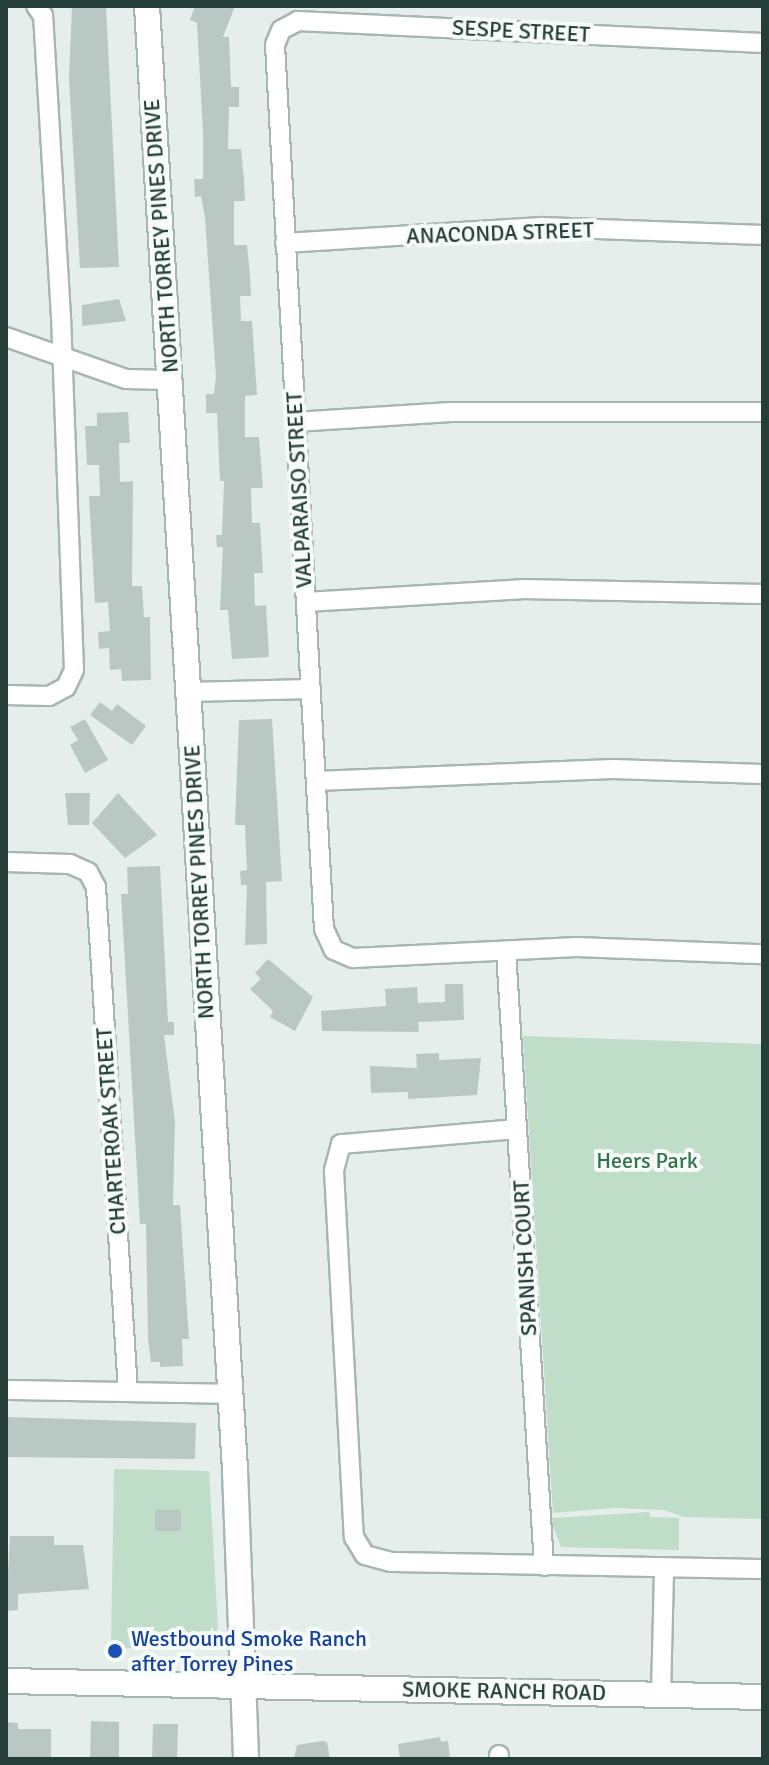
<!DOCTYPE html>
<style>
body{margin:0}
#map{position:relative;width:769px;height:1765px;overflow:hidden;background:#e5eeea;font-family:Signika,sans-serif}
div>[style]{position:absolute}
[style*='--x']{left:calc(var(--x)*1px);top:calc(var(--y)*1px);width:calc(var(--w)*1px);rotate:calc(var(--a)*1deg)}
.green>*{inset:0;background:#bfddc8}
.building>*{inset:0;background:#bac8c3}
.roads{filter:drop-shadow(2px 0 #a8b6b1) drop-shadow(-2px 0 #a8b6b1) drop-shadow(0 2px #a8b6b1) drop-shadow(0 -2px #a8b6b1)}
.minor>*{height:18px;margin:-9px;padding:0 9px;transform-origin:9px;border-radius:9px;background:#fff}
.secondary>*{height:24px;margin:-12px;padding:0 12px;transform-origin:12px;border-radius:12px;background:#fff}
.dots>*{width:22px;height:22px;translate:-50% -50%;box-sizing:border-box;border:4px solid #f6faf8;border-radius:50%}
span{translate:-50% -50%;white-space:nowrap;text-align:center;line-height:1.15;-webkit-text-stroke:8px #f6faf8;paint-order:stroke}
.street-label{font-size:22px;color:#253f38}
.park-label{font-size:22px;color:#31744b}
.transit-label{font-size:22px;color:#164399}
.left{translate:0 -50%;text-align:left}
.frame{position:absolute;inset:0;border:8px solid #253f38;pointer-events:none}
</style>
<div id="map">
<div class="green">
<div style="clip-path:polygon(523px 1036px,763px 1044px,763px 1519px,684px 1517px,664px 1510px,613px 1508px,553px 1513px)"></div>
<div style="clip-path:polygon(114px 1469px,209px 1471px,218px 1627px,214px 1641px,204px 1648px,111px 1648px)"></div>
<div style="clip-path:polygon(649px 1512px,650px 1517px,679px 1518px,679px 1550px,561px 1547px,553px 1526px,552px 1518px)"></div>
</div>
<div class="building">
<div style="clip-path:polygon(72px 6px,106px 6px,119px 267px,80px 268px,69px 78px)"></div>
<div style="clip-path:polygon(195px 6px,235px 6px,223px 37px,229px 37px,231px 87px,239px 87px,239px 107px,229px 107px,228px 149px,241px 149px,244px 180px,245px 201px,234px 201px,234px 245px,247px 245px,250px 275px,251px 296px,240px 296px,241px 321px,252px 321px,257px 395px,245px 396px,245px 437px,259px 437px,263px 488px,251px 488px,252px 523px,260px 523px,263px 573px,254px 573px,255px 606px,266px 605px,269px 657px,232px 659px,228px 610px,220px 610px,223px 547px,217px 547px,216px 535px,222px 535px,224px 481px,220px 481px,217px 413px,206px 413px,206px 394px,214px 394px,216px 376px,205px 218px,201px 196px,195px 197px,194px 179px,203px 179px,203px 132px,197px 23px,190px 20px)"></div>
<div style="clip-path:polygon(119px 299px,126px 321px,82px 326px,82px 305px)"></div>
<div style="clip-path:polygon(128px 412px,130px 443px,119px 443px,120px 482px,133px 481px,132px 586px,142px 586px,144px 617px,150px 617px,151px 680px,122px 681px,121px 669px,110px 670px,109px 648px,99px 649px,98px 632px,110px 631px,108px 602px,95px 603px,89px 496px,100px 496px,99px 465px,87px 465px,85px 426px,97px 426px,97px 413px)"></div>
<div style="clip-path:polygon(100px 702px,112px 711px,117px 704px,146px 726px,132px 745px,90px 715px)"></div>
<div style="clip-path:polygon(85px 719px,108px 760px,85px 773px,70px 745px,78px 740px,70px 727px)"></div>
<div style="clip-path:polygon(272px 719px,282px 881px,266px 882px,267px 944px,245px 945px,247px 885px,241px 885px,240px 871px,247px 870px,245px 825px,235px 825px,239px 720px)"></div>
<div style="clip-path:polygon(65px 793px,90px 793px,89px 825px,68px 825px)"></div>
<div style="clip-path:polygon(118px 793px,157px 835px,125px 858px,92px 823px)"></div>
<div style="clip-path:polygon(160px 866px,168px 1022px,174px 1022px,174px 1035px,164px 1035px,175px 1122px,173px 1205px,180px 1205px,189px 1339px,182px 1339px,183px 1366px,160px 1367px,160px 1362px,151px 1362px,148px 1339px,146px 1224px,140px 1224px,121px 894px,128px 894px,127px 867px)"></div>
<div style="clip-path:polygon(268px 959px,313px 997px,295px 1031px,270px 1017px,273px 1011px,250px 989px,261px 979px,255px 973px)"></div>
<div style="clip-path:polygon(445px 984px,463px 984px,464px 1020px,418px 1022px,419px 1032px,322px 1031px,321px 1011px,386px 1006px,385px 989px,417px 987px,418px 1003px,445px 1002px)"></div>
<div style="clip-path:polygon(439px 1053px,439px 1060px,481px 1058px,477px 1095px,408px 1099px,408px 1092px,371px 1093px,370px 1066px,417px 1068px,416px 1054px)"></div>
<div style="clip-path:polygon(7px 1417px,196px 1423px,195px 1459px,6px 1457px)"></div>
<div style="clip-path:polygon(155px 1510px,181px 1510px,181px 1531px,155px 1531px)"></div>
<div style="clip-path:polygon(10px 1536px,54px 1536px,54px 1545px,83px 1545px,89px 1589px,18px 1594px,18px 1610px,6px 1611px)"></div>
<div style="clip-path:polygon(91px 1721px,119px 1722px,119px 1759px,90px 1759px)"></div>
<div style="clip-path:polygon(6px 1722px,18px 1723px,18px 1729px,51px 1729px,51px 1759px,6px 1759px)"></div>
<div style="clip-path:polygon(153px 1724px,178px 1724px,177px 1759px,152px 1759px)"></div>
<div style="clip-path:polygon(440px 1737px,441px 1742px,448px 1741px,450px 1758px,400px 1759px,398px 1744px)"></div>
<div style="clip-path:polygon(322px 1741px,327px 1742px,330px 1759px,294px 1759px,297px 1745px)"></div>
</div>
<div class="roads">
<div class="minor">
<div style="--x:763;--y:43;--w:466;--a:-177.3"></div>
<div style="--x:298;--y:21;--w:19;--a:152"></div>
<div style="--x:281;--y:30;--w:16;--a:112"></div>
<div style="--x:275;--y:45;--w:885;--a:86.83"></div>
<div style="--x:324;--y:929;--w:23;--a:65"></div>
<div style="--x:334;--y:950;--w:21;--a:23"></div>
<div style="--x:353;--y:958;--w:224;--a:-2.8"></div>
<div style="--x:577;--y:947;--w:186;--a:2.2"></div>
<div style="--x:285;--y:243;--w:257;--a:-3.6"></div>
<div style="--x:542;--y:227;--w:221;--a:2.1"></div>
<div style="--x:6;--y:337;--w:127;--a:19.3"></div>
<div style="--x:126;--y:379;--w:44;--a:1.3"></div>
<div style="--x:295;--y:422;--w:156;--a:-3.7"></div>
<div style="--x:451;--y:412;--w:312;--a:0"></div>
<div style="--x:306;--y:602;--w:216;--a:-3.4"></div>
<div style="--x:522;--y:589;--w:241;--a:1.2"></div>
<div style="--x:188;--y:692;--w:123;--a:-1.4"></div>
<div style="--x:6;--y:695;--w:43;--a:1.3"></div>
<div style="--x:49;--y:696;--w:19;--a:-28"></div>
<div style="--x:66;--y:687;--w:19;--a:-65"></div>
<div style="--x:74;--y:670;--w:353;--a:-92.1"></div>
<div style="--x:61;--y:317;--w:302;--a:-93.4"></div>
<div style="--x:43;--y:16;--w:12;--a:-125"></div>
<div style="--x:316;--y:781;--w:297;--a:-2.3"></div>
<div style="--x:613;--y:769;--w:150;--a:1.9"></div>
<div style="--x:6;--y:862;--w:64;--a:1.8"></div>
<div style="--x:70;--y:864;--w:20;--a:24"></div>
<div style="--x:88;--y:872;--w:17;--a:62"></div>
<div style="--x:96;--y:887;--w:506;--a:86.37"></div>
<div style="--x:506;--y:951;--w:616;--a:86.46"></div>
<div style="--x:517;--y:1129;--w:177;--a:175.1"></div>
<div style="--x:341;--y:1144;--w:28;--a:105"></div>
<div style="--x:334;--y:1171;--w:367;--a:86.9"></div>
<div style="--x:354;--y:1537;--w:21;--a:59"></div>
<div style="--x:365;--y:1555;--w:27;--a:15"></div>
<div style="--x:391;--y:1562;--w:372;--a:1.1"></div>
<div style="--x:6;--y:1390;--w:223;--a:1"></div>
<div style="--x:661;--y:1695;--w:126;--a:-88.6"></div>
<div style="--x:499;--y:1759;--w:4;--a:-90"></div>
</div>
<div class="secondary">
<div style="--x:147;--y:6;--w:1468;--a:86.56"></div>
<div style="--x:235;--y:1471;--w:288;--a:87.8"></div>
<div style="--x:6;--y:1681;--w:757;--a:1.21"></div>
</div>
</div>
<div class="dots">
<div style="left:115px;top:1651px;background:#1a4fb4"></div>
</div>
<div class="street-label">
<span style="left:521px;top:31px;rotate:3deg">SESPE STREET</span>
<span style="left:500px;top:233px;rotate:-2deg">ANACONDA STREET</span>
<span style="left:161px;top:236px;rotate:-94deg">NORTH TORREY PINES DRIVE</span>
<span style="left:299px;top:490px;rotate:-93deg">VALPARAISO STREET</span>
<span style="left:199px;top:882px;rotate:-93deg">NORTH TORREY PINES DRIVE</span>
<span style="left:111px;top:1131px;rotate:-94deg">CHARTEROAK STREET</span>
<span style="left:525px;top:1258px;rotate:-93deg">SPANISH COURT</span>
<span style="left:504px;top:1691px;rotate:1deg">SMOKE RANCH ROAD</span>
</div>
<div class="park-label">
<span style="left:647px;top:1161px">Heers Park</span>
</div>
<div class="transit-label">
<span class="left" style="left:131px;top:1651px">Westbound Smoke Ranch<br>after Torrey Pines</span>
</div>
<div class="frame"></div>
</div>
